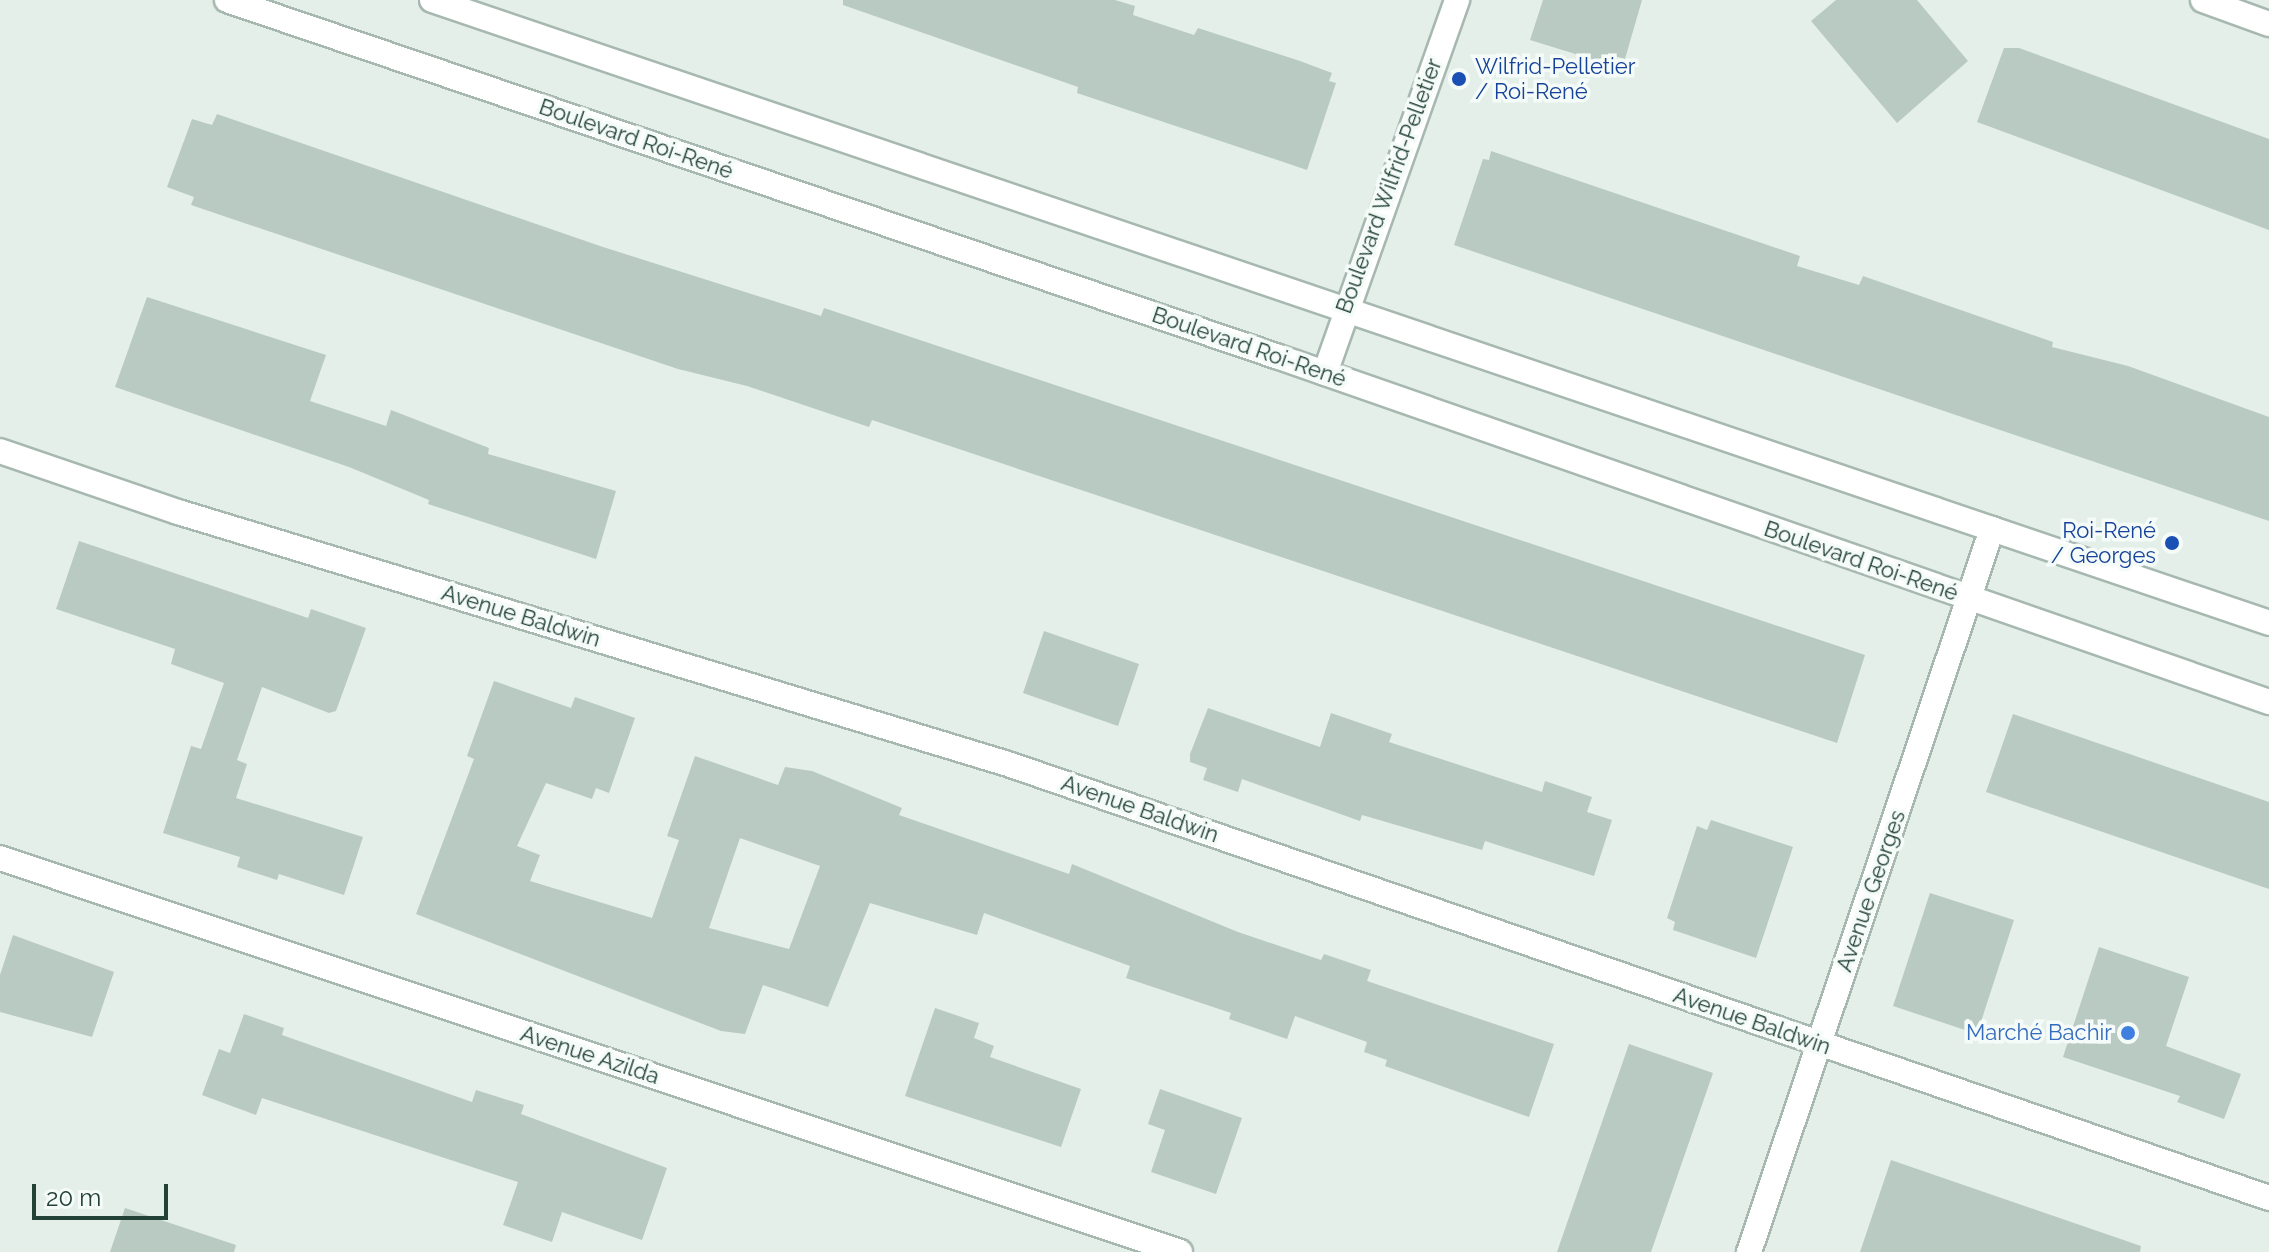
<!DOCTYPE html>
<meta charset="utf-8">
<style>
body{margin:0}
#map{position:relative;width:2269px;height:1252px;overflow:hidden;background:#e4efe9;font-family:Raleway,sans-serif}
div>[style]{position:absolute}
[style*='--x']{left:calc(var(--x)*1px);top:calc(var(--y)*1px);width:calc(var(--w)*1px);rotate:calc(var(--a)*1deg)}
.building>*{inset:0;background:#b9cac2}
.roads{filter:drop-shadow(2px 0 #a6b8b0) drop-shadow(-2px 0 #a6b8b0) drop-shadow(0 2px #a6b8b0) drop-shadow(0 -2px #a6b8b0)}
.street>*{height:24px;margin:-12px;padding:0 12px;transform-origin:12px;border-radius:12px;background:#fff}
.secondary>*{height:24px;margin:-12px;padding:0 12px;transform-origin:12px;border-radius:12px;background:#fff}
.dots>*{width:22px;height:22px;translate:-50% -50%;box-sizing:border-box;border:4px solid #f5fbf8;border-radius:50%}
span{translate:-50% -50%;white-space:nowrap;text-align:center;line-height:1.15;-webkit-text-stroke:7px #f5fbf8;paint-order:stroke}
.transit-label{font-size:22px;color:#164399}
.left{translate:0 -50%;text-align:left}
.right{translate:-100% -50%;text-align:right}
.street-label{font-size:22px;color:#224237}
.shop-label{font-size:22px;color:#366cbe}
.scale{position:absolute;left:32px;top:1184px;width:136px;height:36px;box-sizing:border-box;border:4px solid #224237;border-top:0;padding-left:10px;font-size:24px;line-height:28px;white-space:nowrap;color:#224237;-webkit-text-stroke:6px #f5fbf8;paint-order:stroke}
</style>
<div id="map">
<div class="building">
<div style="clip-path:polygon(843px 0,1115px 0,1135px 6px,1133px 15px,1194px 35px,1198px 28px,1300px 61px,1332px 73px,1329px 81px,1336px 83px,1307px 170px,1077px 93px,1078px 87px,843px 5px)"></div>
<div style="clip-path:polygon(1543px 0,1642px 0,1625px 59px,1614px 56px,1611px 65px,1530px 40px)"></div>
<div style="clip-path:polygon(1836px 0,1917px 0,1968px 61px,1897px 123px,1811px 21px)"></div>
<div style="clip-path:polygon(2004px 48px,2019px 48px,2269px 139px,2269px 230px,1977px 122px)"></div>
<div style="clip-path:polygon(217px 114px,603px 247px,821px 316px,824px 308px,1865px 655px,1837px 743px,872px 420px,869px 427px,747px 386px,678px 369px,191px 205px,194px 197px,167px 187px,192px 119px,212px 125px)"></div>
<div style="clip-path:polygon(1491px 151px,1800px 256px,1797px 266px,1859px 285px,1863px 276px,2053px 342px,2052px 347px,2128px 366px,2269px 417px,2269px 521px,1454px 245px,1483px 159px,1489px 160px)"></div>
<div style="clip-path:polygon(147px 297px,326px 355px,310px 401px,386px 426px,391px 410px,489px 448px,488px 454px,616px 491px,596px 559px,428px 504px,429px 500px,349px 467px,115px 387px)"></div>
<div style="clip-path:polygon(79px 541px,308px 618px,311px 609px,366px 628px,336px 711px,329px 713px,262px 687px,237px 760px,247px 764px,236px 798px,363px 837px,344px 895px,279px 874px,277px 880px,237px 867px,240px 857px,163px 833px,191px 746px,201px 749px,224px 683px,171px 664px,175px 649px,56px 609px)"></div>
<div style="clip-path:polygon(1044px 631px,1139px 664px,1118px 726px,1023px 693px)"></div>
<div style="clip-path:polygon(evenodd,494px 681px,571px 708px,575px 697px,635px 718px,609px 793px,596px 788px,592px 799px,546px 783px,517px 846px,540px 855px,530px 881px,652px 918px,679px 840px,667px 836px,695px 756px,778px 785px,785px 767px,812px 771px,902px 808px,899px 815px,1069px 874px,1072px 864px,1238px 932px,1321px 960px,1324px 954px,1371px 970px,1367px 981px,1554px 1044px,1529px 1117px,1385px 1066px,1387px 1060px,1364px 1052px,1367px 1042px,1295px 1016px,1287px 1039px,1229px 1019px,1231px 1013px,1126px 978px,1130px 966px,984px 913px,977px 935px,870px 903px,828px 1007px,763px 985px,745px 1034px,721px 1031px,416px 914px,474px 759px,467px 756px,494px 681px,740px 838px,820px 866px,789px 949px,709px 928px,740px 838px)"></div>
<div style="clip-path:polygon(1208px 708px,1320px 747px,1331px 713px,1392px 734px,1389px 742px,1542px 792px,1545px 781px,1592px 797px,1587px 812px,1612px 820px,1594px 876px,1485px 841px,1482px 850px,1362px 815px,1360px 821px,1242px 779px,1238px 792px,1203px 780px,1207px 768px,1190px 762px,1190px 754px)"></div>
<div style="clip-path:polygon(2013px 714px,2269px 802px,2269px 889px,1986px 792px)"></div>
<div style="clip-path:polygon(1711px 820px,1793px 847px,1756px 958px,1673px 930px,1675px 922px,1667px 918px,1697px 826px,1707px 830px)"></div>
<div style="clip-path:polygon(1930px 893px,2014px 920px,1977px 1034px,1893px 1006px)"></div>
<div style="clip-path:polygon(13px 935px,114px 972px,92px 1037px,0 1012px,0 975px)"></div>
<div style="clip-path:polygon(2099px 947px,2189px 977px,2166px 1046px,2241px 1074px,2224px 1119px,2177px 1102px,2180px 1096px,2063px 1057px)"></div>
<div style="clip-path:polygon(935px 1008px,979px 1023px,974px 1038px,994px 1046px,990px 1057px,1081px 1089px,1061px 1147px,905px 1096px)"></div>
<div style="clip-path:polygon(244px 1014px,284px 1028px,282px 1035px,472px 1102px,476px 1090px,524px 1105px,521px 1114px,667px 1168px,642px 1240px,562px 1212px,552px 1242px,503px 1225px,518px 1182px,262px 1098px,256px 1115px,202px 1095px,219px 1049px,230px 1053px)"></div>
<div style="clip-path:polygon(1629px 1044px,1713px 1073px,1651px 1252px,1557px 1252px)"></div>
<div style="clip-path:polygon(1160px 1089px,1242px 1118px,1216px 1194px,1151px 1172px,1165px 1130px,1148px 1124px)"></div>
<div style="clip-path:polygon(1891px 1160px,2141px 1246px,2140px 1252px,1860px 1252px)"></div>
<div style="clip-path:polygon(125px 1208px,236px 1245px,234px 1252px,110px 1252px)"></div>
</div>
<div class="roads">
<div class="street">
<div style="--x:2203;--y:0;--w:70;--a:20"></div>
<div style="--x:1325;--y:373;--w:396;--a:-70.5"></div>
<div style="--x:0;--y:451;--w:188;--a:18.9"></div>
<div style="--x:178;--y:512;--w:867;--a:16.89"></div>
<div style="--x:1008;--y:764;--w:1334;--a:18.99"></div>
<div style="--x:0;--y:858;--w:1244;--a:18.46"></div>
<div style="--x:1749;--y:1252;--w:763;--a:-71.42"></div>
</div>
<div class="secondary">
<div style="--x:227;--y:0;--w:1108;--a:18.75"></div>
<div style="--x:1276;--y:356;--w:1052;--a:19.21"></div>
<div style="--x:432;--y:0;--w:1940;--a:18.73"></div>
</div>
</div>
<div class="dots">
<div style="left:1459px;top:79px;background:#1a4fb4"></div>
<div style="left:2172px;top:543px;background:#1a4fb4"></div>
<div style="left:2128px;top:1033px;background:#3f7fe0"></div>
</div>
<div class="transit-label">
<span class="left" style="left:1475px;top:79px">Wilfrid-Pelletier<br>/ Roi-René</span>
<span class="right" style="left:2156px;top:543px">Roi-René<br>/ Georges</span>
</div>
<div class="street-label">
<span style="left:636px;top:139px;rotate:19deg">Boulevard Roi-René</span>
<span style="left:1389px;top:186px;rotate:-70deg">Boulevard Wilfrid-Pelletier</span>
<span style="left:1249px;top:347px;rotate:19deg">Boulevard Roi-René</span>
<span style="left:1861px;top:561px;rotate:19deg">Boulevard Roi-René</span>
<span style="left:521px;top:616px;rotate:17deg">Avenue Baldwin</span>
<span style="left:1140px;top:809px;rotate:19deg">Avenue Baldwin</span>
<span style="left:1871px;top:891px;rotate:-71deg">Avenue Georges</span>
<span style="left:1752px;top:1021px;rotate:19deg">Avenue Baldwin</span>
<span style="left:590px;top:1055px;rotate:18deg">Avenue Azilda</span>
</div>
<div class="shop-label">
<span class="right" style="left:2112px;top:1033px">Marché Bachir</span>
</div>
<div class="scale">20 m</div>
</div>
